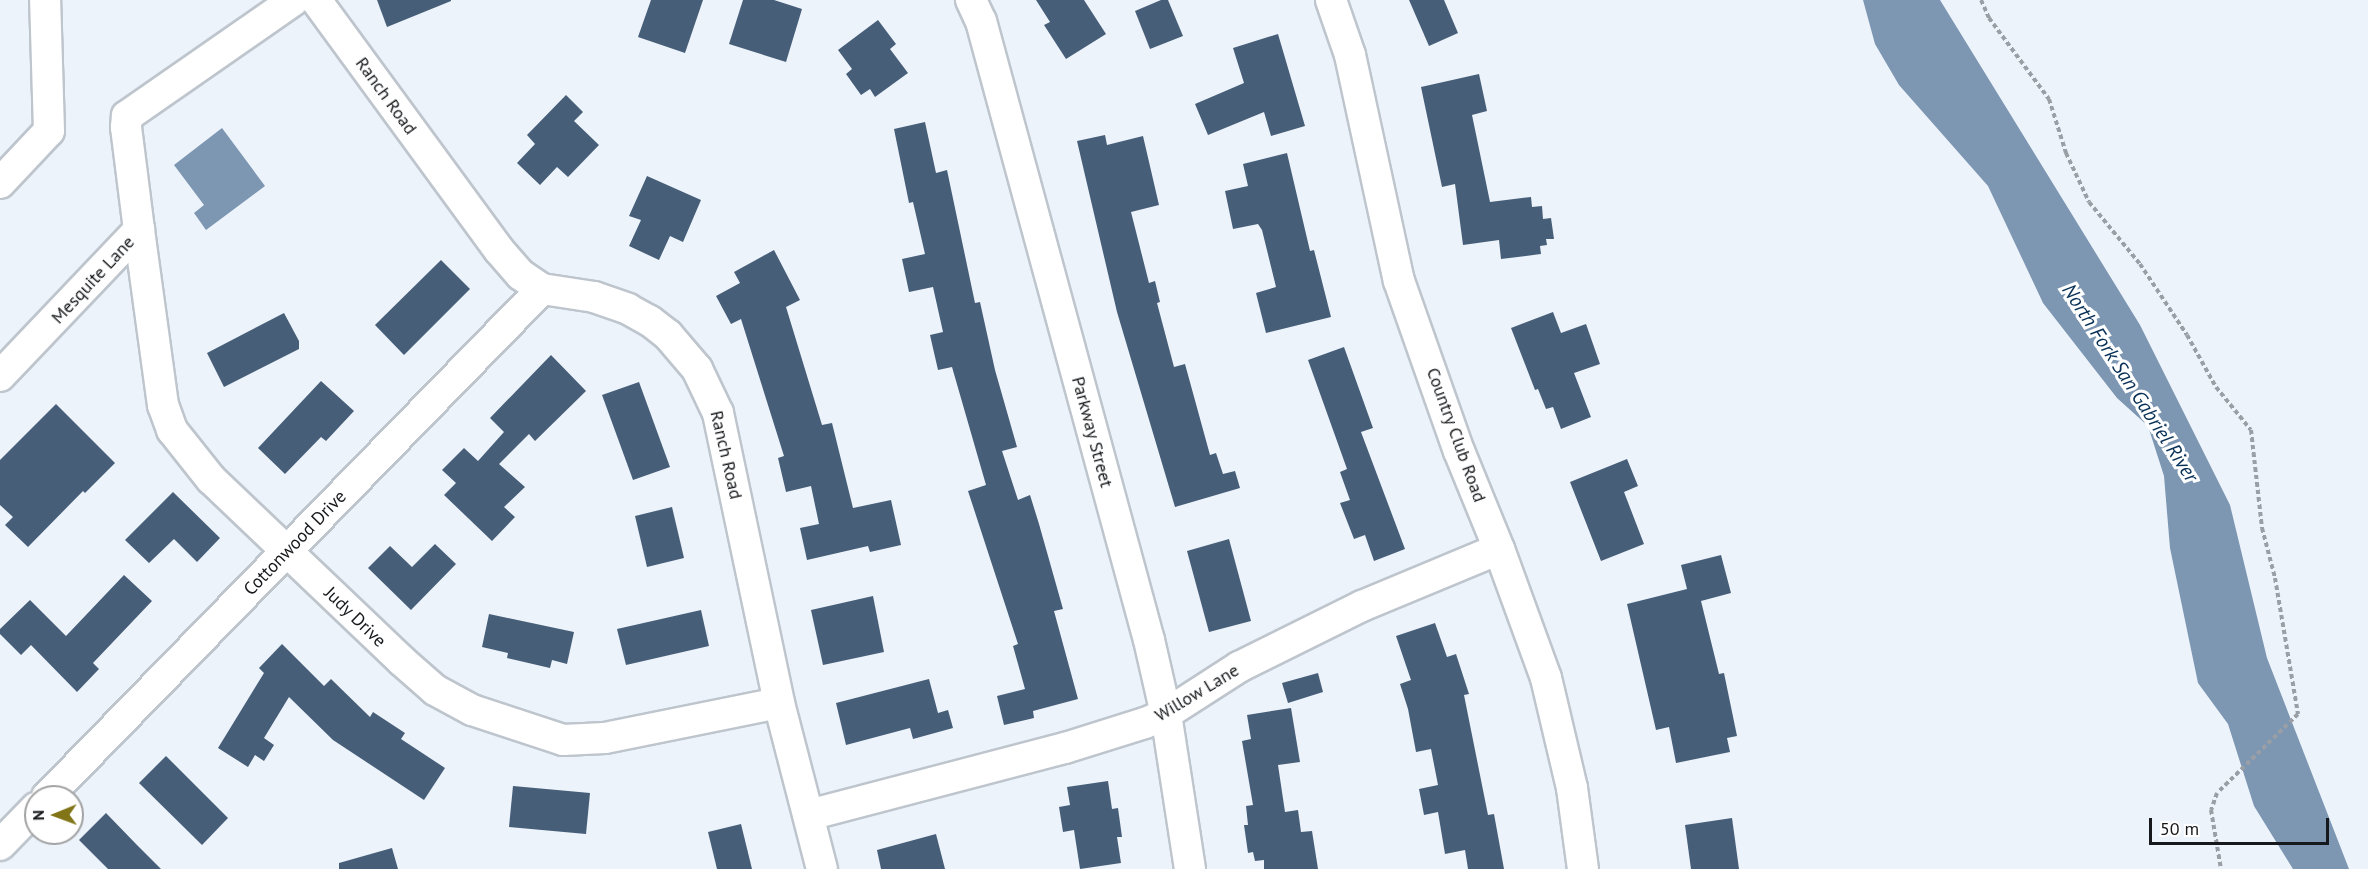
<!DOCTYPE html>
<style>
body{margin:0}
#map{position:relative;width:2368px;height:869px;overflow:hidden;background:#ecf3fb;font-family:"PT Sans",sans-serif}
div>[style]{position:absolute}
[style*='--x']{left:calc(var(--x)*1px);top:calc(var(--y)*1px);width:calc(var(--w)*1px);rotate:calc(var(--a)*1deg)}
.water>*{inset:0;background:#7d96b2}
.building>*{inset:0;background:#475e78}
.path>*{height:4px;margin-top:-2px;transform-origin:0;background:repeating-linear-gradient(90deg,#9a9fa5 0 4.5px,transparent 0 7.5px)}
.roads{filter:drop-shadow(2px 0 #bec5cd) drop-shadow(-2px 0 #bec5cd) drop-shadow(0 2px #bec5cd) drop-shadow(0 -2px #bec5cd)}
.minor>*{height:30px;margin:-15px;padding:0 15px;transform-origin:15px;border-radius:15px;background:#fff}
span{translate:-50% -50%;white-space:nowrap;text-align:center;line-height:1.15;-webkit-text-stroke:6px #fff;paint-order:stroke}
.street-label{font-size:18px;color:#16181b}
.water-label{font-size:20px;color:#083056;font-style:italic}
.north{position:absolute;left:24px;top:785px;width:60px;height:60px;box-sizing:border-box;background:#fff;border:2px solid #a2a3a4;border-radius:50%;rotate:269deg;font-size:16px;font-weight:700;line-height:24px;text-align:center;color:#16181b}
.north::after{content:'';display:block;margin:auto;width:21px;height:27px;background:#817518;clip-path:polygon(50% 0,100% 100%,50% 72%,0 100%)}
.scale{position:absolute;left:2149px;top:818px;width:180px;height:27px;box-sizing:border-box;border:3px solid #16181b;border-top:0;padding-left:8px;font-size:18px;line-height:21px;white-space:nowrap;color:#16181b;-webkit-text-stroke:4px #fff;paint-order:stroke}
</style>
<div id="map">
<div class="water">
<div style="clip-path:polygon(1863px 0,1940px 0,2140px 325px,2230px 505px,2267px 658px,2349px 869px,2293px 869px,2254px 806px,2228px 724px,2198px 683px,2170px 548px,2164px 476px,2148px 426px,2117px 398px,2043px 303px,1988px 186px,1899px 85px,1875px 44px)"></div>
<div style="clip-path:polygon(222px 128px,265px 186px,206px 230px,194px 213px,204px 205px,174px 165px)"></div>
</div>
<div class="building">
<div style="clip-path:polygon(377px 0,451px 0,451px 1px,387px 27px)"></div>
<div style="clip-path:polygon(651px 0,703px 0,685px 53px,638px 37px)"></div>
<div style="clip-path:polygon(743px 0,774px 0,802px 9px,786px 62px,729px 44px)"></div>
<div style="clip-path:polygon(1036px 0,1084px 0,1106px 34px,1066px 59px,1044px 25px,1050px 22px)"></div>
<div style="clip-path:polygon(1161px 0,1168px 0,1183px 36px,1150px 49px,1135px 11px)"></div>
<div style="clip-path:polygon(1409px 0,1444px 0,1458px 33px,1429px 46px)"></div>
<div style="clip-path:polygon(878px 20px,896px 44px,890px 49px,908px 73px,875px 97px,870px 89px,861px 95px,846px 74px,852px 69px,838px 50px)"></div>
<div style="clip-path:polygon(1278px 34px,1305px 126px,1271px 136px,1264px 112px,1208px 135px,1195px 104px,1244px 83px,1233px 48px)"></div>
<div style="clip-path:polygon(1479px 74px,1487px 111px,1472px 115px,1490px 202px,1531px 197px,1532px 207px,1542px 206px,1543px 219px,1551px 218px,1554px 239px,1546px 239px,1547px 245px,1540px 246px,1541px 254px,1501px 259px,1499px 240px,1463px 245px,1455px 184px,1442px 187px,1421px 87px)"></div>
<div style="clip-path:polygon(566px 95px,583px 112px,574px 121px,599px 145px,568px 177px,557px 167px,540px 185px,517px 163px,535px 144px,527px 135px)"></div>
<div style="clip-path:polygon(925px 122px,936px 173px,947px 170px,975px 303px,980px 302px,995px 370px,1017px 447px,1002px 451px,1018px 500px,1030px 495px,1039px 524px,1063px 609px,1054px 611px,1078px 699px,1033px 711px,1034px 718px,1004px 725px,997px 696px,1025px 689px,1013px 646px,1018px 644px,968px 491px,986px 485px,952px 367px,938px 370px,930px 335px,943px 332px,933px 287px,909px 292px,902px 259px,925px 254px,913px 202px,909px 203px,894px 129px)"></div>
<div style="clip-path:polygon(1105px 135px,1107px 145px,1143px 136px,1159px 205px,1131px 212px,1149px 283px,1155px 281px,1160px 302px,1157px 303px,1174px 367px,1185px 364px,1210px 455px,1216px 453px,1223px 474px,1235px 471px,1240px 488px,1175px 507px,1117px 312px,1077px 141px)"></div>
<div style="clip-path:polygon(1287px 153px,1310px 251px,1314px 250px,1331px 317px,1266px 333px,1256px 293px,1276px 287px,1262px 230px,1258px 224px,1233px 229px,1225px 191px,1248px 186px,1243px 164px)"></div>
<div style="clip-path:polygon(647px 176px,701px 200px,683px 242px,670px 236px,659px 260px,629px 246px,641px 220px,629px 216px)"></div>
<div style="clip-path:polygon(774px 250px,800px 300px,786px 307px,822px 425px,832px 423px,853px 508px,891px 500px,901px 545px,870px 552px,868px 546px,807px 560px,800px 528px,819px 524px,811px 486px,786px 492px,778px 458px,784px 456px,741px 319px,731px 324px,716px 296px,740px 283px,734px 272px)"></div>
<div style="clip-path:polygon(441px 260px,470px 289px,404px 355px,375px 325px)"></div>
<div style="clip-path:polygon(1553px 312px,1561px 333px,1586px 324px,1600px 364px,1574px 373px,1591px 417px,1561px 429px,1553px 407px,1546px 409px,1538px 389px,1535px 390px,1511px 328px)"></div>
<div style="clip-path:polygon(284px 313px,299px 341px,299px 349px,224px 387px,207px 353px)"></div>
<div style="clip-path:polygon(1344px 347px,1373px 428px,1361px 432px,1405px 549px,1374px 561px,1365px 535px,1354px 539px,1340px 503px,1350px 500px,1340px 472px,1347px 469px,1308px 360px)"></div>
<div style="clip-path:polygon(551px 355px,586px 391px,535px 441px,529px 434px,499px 464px,525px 487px,504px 507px,515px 517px,492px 541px,444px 495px,456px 483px,442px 470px,464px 448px,478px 461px,504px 432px,490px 418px)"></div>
<div style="clip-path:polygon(321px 381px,354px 411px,326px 441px,321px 437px,285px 474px,258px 448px)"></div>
<div style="clip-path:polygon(639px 382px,670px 467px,633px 480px,602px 395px)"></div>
<div style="clip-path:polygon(56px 404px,115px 463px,85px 493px,83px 491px,28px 547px,5px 525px,13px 517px,0 505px,0 460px)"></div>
<div style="clip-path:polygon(1627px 459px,1638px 486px,1624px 492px,1644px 544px,1601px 561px,1570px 482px)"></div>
<div style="clip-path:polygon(173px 492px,220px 538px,197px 562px,174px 539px,149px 563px,125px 540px)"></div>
<div style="clip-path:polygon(672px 507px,684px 558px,647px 567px,635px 516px)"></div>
<div style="clip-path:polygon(1229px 539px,1251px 621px,1209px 632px,1187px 551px)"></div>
<div style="clip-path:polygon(435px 544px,456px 564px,411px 610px,368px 568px,390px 546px,412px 567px)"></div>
<div style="clip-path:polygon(1721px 555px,1731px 593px,1701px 601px,1719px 674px,1724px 673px,1737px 736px,1727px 738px,1730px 752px,1676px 763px,1669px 727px,1656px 730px,1627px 604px,1687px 589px,1681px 565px)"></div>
<div style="clip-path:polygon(124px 575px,152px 601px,93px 663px,99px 669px,77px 692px,31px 645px,21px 655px,0 634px,0 629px,30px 600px,66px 636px)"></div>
<div style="clip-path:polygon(873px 596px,884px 652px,823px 665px,811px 610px)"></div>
<div style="clip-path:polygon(701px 610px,709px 646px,626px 665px,617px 629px)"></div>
<div style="clip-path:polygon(489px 614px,574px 632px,567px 664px,552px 660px,550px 668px,507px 658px,508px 653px,482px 647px)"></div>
<div style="clip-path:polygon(1435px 623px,1447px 657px,1456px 654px,1469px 694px,1464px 695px,1488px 815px,1494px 814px,1504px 869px,1468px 869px,1465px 850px,1445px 854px,1438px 812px,1424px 815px,1419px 789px,1438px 785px,1431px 749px,1416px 752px,1408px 709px,1400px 684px,1411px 680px,1396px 636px)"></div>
<div style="clip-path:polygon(282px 644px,324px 686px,331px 679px,370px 717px,373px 712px,405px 733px,401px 739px,445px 768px,424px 800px,333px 740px,289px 697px,264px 738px,274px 745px,264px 761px,255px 755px,248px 767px,218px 748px,264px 673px,259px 668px)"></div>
<div style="clip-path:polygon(1318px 673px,1323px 692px,1288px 703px,1282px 683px)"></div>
<div style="clip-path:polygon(929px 679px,938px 713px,948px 710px,953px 728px,913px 739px,910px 728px,846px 745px,836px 703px)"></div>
<div style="clip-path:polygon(1291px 708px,1300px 762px,1278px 765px,1285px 812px,1298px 810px,1301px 832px,1312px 831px,1318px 869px,1264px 869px,1264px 860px,1255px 861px,1253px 852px,1248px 853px,1244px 825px,1248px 825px,1246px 806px,1253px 805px,1242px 741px,1251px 739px,1247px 715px)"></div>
<div style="clip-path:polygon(166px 756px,228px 818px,202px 845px,139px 783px)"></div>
<div style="clip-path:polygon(1108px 781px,1112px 809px,1118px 808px,1122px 837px,1117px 837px,1121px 863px,1080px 869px,1074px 830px,1063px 832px,1059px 807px,1070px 805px,1067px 787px)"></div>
<div style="clip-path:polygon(513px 786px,590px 793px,586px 834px,509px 827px)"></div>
<div style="clip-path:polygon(106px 813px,136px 844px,161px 869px,108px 869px,79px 840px)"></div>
<div style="clip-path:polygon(1732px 818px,1739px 869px,1691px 869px,1685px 825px)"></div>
<div style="clip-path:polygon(741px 824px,752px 869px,717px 869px,708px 832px)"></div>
<div style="clip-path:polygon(936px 834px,945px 869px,881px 869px,877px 850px)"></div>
<div style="clip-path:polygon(392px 848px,398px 869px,339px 869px,339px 863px)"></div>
</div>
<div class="path">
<div style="--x:1981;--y:0;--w:20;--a:66"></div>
<div style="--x:1989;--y:18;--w:101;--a:53.5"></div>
<div style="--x:2049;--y:99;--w:57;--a:72.5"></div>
<div style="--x:2066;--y:153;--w:54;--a:64.9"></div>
<div style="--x:2089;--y:202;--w:80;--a:50.6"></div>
<div style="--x:2140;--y:264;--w:85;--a:56.5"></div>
<div style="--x:2187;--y:335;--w:60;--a:60.9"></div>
<div style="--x:2216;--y:387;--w:55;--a:50.9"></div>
<div style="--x:2251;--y:430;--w:99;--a:83.6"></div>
<div style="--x:2262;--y:528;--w:52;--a:75.4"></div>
<div style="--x:2275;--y:578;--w:138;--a:80.4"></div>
<div style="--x:2298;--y:714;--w:113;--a:135.7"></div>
<div style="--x:2217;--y:793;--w:18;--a:109"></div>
<div style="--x:2211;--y:810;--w:60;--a:80.4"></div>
</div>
<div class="roads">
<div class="minor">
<div style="--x:316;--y:0;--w:310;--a:53.8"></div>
<div style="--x:499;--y:250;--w:33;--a:49"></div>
<div style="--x:521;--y:275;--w:25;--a:34"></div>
<div style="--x:542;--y:289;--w:53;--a:8.7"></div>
<div style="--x:594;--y:297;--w:36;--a:19"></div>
<div style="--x:628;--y:309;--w:25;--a:29"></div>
<div style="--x:650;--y:321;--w:23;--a:38"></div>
<div style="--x:668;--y:335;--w:45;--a:49.5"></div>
<div style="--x:697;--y:369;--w:49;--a:64.5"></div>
<div style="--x:718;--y:413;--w:296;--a:78.1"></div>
<div style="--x:779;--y:703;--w:171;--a:75.5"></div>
<div style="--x:971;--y:0;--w:23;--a:65"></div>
<div style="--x:981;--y:21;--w:641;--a:74.82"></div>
<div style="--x:1149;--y:640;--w:76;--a:77.1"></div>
<div style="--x:1166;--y:714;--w:157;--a:81.2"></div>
<div style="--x:1331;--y:0;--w:58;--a:70.9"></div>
<div style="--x:1350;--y:55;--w:231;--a:77.8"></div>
<div style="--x:1399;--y:281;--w:180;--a:70.6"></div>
<div style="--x:1459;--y:451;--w:106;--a:67.8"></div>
<div style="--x:1499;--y:549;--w:137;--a:70"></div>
<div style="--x:1546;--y:678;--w:113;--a:76.7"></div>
<div style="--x:1572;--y:788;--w:82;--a:82.3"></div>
<div style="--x:0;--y:183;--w:71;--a:-46.7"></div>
<div style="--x:49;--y:131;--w:131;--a:-91.7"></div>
<div style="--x:139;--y:230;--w:177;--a:82.2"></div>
<div style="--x:163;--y:405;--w:27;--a:70"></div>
<div style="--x:172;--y:430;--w:63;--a:51.5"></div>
<div style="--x:211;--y:479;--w:264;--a:43.6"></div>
<div style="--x:402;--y:661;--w:44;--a:41.3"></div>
<div style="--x:435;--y:690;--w:42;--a:28.4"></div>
<div style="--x:472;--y:710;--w:96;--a:18.2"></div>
<div style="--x:563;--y:740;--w:42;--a:-2.7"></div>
<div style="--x:605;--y:738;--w:177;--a:-11.4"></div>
<div style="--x:0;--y:376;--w:202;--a:-46.4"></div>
<div style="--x:139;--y:230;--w:104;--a:-97.2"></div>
<div style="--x:126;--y:127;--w:11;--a:-85"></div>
<div style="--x:127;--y:116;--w:203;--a:-34.8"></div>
<div style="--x:47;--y:797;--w:709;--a:-45.74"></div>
<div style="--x:809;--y:815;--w:265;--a:-14.7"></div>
<div style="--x:1065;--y:748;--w:84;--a:-17.4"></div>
<div style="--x:1145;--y:723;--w:23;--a:-23"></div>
<div style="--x:1166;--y:714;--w:87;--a:-32.8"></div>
<div style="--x:1239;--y:667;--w:137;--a:-26.4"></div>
<div style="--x:1362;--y:606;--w:148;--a:-22.6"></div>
<div style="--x:0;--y:845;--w:52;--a:-45.8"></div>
</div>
</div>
<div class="street-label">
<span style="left:386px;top:96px;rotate:54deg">Ranch Road</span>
<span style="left:93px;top:280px;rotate:-47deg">Mesquite Lane</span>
<span style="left:1092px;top:432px;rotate:75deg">Parkway Street</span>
<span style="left:1456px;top:435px;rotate:70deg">Country Club Road</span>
<span style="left:726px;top:455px;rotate:77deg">Ranch Road</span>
<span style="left:295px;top:543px;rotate:-46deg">Cottonwood Drive</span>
<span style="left:355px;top:617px;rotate:44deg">Judy Drive</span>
<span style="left:1197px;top:693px;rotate:-31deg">Willow Lane</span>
</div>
<div class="water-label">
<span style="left:2130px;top:383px;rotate:57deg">North Fork San Gabriel River</span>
</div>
<div class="north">N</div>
<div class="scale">50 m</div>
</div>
